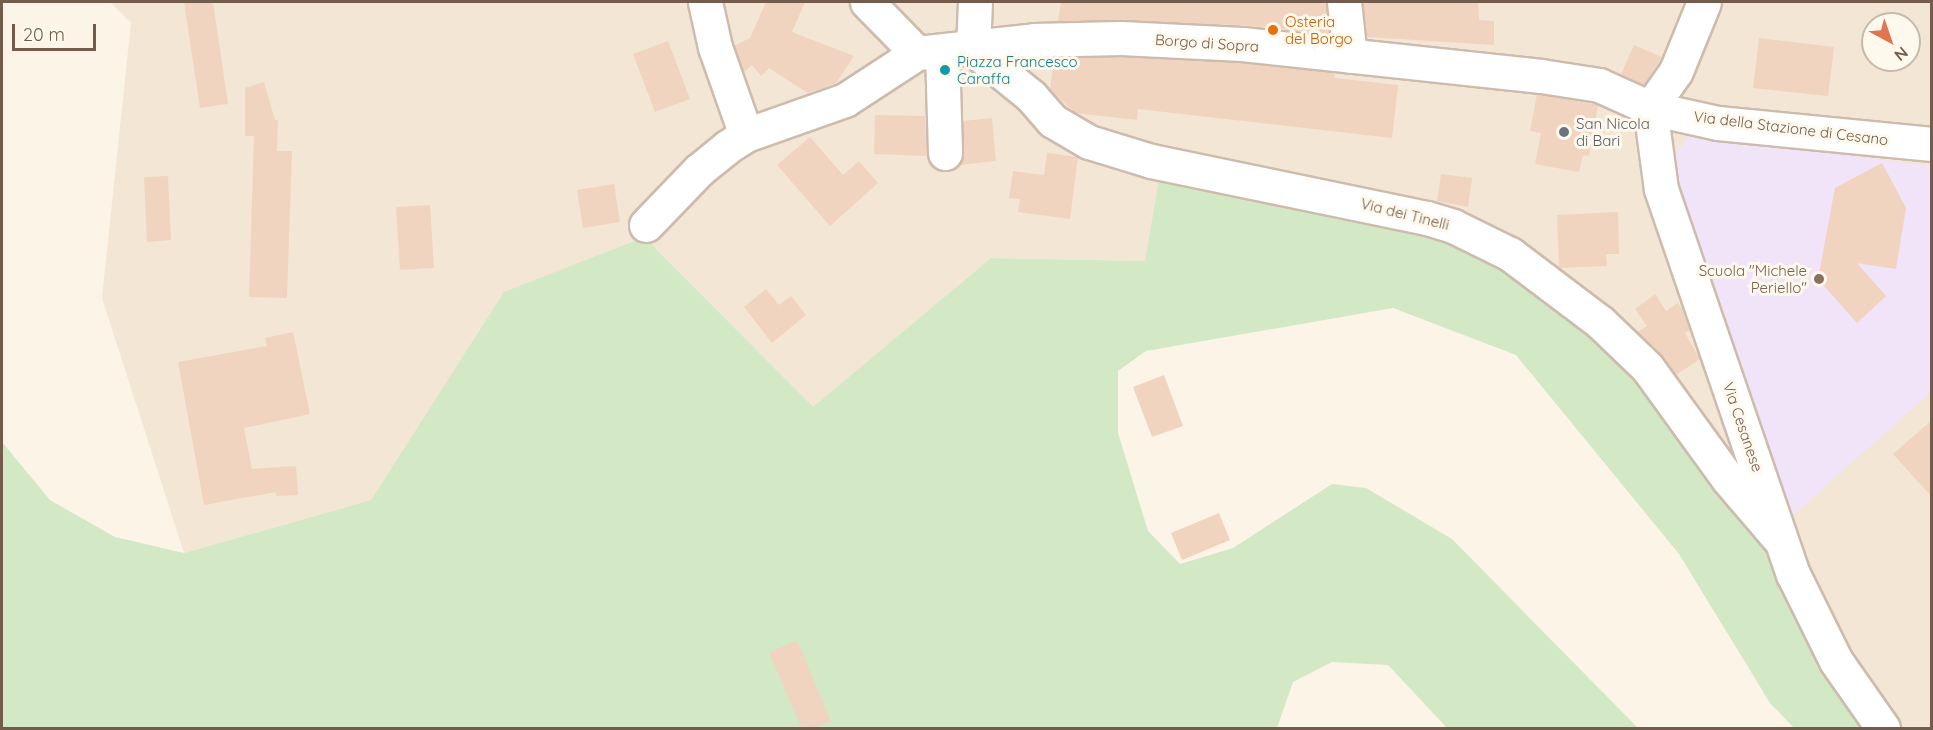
<!DOCTYPE html>
<style>
body{margin:0}
#map{position:relative;width:1933px;height:730px;overflow:hidden;background:#fcf4e7;font-family:Quicksand,sans-serif}
div>[style]{position:absolute}
[style*='--x']{left:calc(var(--x)*1px);top:calc(var(--y)*1px);width:calc(var(--w)*1px);rotate:calc(var(--a)*1deg)}
.residential>*{inset:0;background:#f3e6d5}
.education>*{inset:0;background:#f1e3f8}
.green>*{inset:0;background:#d3e9c5}
.building>*{inset:0;background:#f0d4bf}
.roads{filter:drop-shadow(2px 0 #cdbcad) drop-shadow(-2px 0 #cdbcad) drop-shadow(0 2px #cdbcad) drop-shadow(0 -2px #cdbcad)}
.minor>*{height:33px;margin:-16.5px;padding:0 16.5px;transform-origin:16.5px;border-radius:16.5px;background:#fff}
.dots>*{width:16px;height:16px;translate:-50% -50%;box-sizing:border-box;border:3px solid #fef8ed;border-radius:50%}
span{translate:-50% -50%;white-space:nowrap;text-align:center;line-height:1.15;-webkit-text-stroke:6px #fef8ed;paint-order:stroke}
.food-label{font-size:15px;color:#c56008}
.left{translate:0 -50%;text-align:left}
.street-label{font-size:15px;color:#745c4c}
.culture-label{font-size:15px;color:#0d838f}
.worship-label{font-size:15px;color:#5b616d}
.education-label{font-size:15px;color:#785e54}
.right{translate:-100% -50%;text-align:right}
.frame{position:absolute;inset:0;border:3px solid #745c4c;pointer-events:none}
.north{position:absolute;left:1861px;top:12px;width:60px;height:60px;box-sizing:border-box;background:#fef8ed;border:2px solid #c7baad;border-radius:50%;rotate:140deg;font-size:16px;font-weight:700;line-height:24px;text-align:center;color:#745c4c}
.north::after{content:'';display:block;margin:auto;width:21px;height:27px;background:#e17551;clip-path:polygon(50% 0,100% 100%,50% 72%,0 100%)}
.scale{position:absolute;left:12px;top:24px;width:84px;height:27px;box-sizing:border-box;border:3px solid #745c4c;border-top:0;padding-left:8px;font-size:18px;line-height:21px;white-space:nowrap;color:#745c4c;-webkit-text-stroke:4px #fef8ed;paint-order:stroke}
</style>
<div id="map">
<div class="residential">
<div style="clip-path:polygon(evenodd,110px 2px,1931px 2px,1931px 728px,1871px 728px,1563px 306px,1146px 261px,991px 258px,813px 408px,643px 237px,504px 293px,371px 500px,184px 553px,102px 298px,131px 23px,110px 2px,1873px 24px,1909px 24px,1909px 60px,1873px 60px,1873px 24px)"></div>
</div>
<div class="education">
<div style="clip-path:polygon(1690px 134px,1931px 166px,1931px 392px,1790px 518px,1667px 166px)"></div>
</div>
<div class="green">
<div style="clip-path:polygon(1160px 174px,1468px 244px,1563px 306px,1667px 409px,1773px 547px,1871px 728px,1794px 728px,1770px 703px,1679px 554px,1516px 355px,1393px 308px,1146px 351px,1118px 371px,1118px 433px,1148px 531px,1180px 564px,1233px 548px,1332px 484px,1366px 488px,1452px 539px,1638px 728px,1447px 728px,1388px 665px,1332px 662px,1293px 682px,1277px 728px,2px 728px,2px 442px,50px 500px,115px 537px,184px 553px,371px 500px,504px 292px,644px 237px,813px 407px,991px 258px,1145px 261px)"></div>
</div>
<div class="building">
<div style="clip-path:polygon(184px 2px,213px 2px,228px 104px,200px 108px)"></div>
<div style="clip-path:polygon(766px 2px,805px 2px,792px 32px,854px 56px,836px 83px,808px 93px,769px 68px,761px 76px,752px 65px,744px 72px,734px 46px,750px 38px)"></div>
<div style="clip-path:polygon(1061px 2px,1326px 2px,1329px 34px,1243px 25px,1058px 21px)"></div>
<div style="clip-path:polygon(1363px 2px,1478px 2px,1479px 20px,1494px 21px,1494px 45px,1367px 37px)"></div>
<div style="clip-path:polygon(1759px 38px,1834px 47px,1828px 96px,1753px 88px)"></div>
<div style="clip-path:polygon(668px 41px,690px 99px,655px 112px,633px 54px)"></div>
<div style="clip-path:polygon(1634px 45px,1662px 57px,1644px 85px,1621px 74px)"></div>
<div style="clip-path:polygon(1121px 57px,1241px 63px,1334px 73px,1335px 78px,1398px 85px,1392px 138px,1138px 109px,1137px 120px,1076px 113px,1050px 90px,1054px 58px)"></div>
<div style="clip-path:polygon(264px 82px,275px 120px,278px 120px,277px 151px,292px 151px,287px 298px,249px 297px,254px 136px,245px 136px,245px 88px)"></div>
<div style="clip-path:polygon(1537px 94px,1598px 105px,1589px 156px,1583px 155px,1579px 172px,1535px 164px,1541px 133px,1530px 131px)"></div>
<div style="clip-path:polygon(875px 115px,925px 116px,927px 156px,874px 154px)"></div>
<div style="clip-path:polygon(992px 118px,996px 161px,960px 165px,964px 152px,963px 121px)"></div>
<div style="clip-path:polygon(810px 137px,843px 175px,859px 161px,878px 183px,830px 226px,777px 165px)"></div>
<div style="clip-path:polygon(1047px 153px,1078px 157px,1070px 219px,1018px 212px,1020px 199px,1009px 198px,1013px 171px,1044px 175px)"></div>
<div style="clip-path:polygon(1882px 163px,1906px 208px,1896px 269px,1857px 263px,1886px 296px,1857px 323px,1818px 279px,1835px 188px)"></div>
<div style="clip-path:polygon(1441px 174px,1472px 178px,1468px 207px,1437px 201px)"></div>
<div style="clip-path:polygon(168px 176px,171px 240px,147px 242px,144px 177px)"></div>
<div style="clip-path:polygon(614px 184px,620px 222px,583px 228px,577px 190px)"></div>
<div style="clip-path:polygon(430px 205px,434px 268px,400px 270px,396px 207px)"></div>
<div style="clip-path:polygon(1618px 212px,1619px 254px,1606px 254px,1607px 266px,1559px 268px,1557px 215px)"></div>
<div style="clip-path:polygon(766px 289px,779px 305px,791px 296px,806px 315px,772px 343px,744px 307px)"></div>
<div style="clip-path:polygon(1655px 294px,1666px 311px,1678px 303px,1682px 309px,1690px 330px,1685px 333px,1700px 359px,1676px 375px,1658px 350px,1638px 332px,1647px 326px,1635px 309px)"></div>
<div style="clip-path:polygon(293px 332px,310px 414px,244px 428px,252px 469px,296px 466px,298px 495px,276px 496px,276px 492px,204px 505px,178px 362px,267px 346px,265px 338px)"></div>
<div style="clip-path:polygon(1164px 375px,1183px 426px,1152px 437px,1133px 387px)"></div>
<div style="clip-path:polygon(1932px 420px,1932px 497px,1893px 454px)"></div>
<div style="clip-path:polygon(1219px 513px,1230px 540px,1182px 560px,1171px 533px)"></div>
<div style="clip-path:polygon(797px 641px,831px 721px,813px 729px,802px 729px,769px 652px)"></div>
</div>
<div class="roads">
<div class="minor">
<div style="--x:705;--y:2;--w:46;--a:77.5"></div>
<div style="--x:715;--y:47;--w:93;--a:70.6"></div>
<div style="--x:867;--y:2;--w:71;--a:45.6"></div>
<div style="--x:1344;--y:2;--w:54;--a:83.7"></div>
<div style="--x:973;--y:49;--w:75;--a:39"></div>
<div style="--x:1031;--y:96;--w:33;--a:49"></div>
<div style="--x:1053;--y:121;--w:42;--a:30.3"></div>
<div style="--x:1089;--y:142;--w:65;--a:17"></div>
<div style="--x:1151;--y:161;--w:282;--a:11.7"></div>
<div style="--x:1427;--y:218;--w:27;--a:17"></div>
<div style="--x:1453;--y:226;--w:64;--a:26.2"></div>
<div style="--x:1510;--y:254;--w:113;--a:37.1"></div>
<div style="--x:1600;--y:322;--w:65;--a:43.8"></div>
<div style="--x:1647;--y:367;--w:138;--a:54.1"></div>
<div style="--x:1728;--y:479;--w:82;--a:49.5"></div>
<div style="--x:973;--y:49;--w:47;--a:-87.6"></div>
<div style="--x:942;--y:51;--w:102;--a:88.3"></div>
<div style="--x:1650;--y:108;--w:82;--a:82.3"></div>
<div style="--x:1661;--y:189;--w:407;--a:71.1"></div>
<div style="--x:1793;--y:574;--w:97;--a:63.7"></div>
<div style="--x:1836;--y:661;--w:82;--a:55"></div>
<div style="--x:1650;--y:108;--w:45;--a:-54.9"></div>
<div style="--x:1676;--y:71;--w:74;--a:-67.9"></div>
<div style="--x:646;--y:225;--w:76;--a:-46.1"></div>
<div style="--x:699;--y:170;--w:36;--a:-39"></div>
<div style="--x:727;--y:147;--w:22;--a:-32"></div>
<div style="--x:746;--y:135;--w:105;--a:-19.5"></div>
<div style="--x:845;--y:100;--w:86;--a:-33.1"></div>
<div style="--x:917;--y:53;--w:118;--a:-6.3"></div>
<div style="--x:1034;--y:40;--w:87;--a:-1.3"></div>
<div style="--x:1121;--y:38;--w:121;--a:2.8"></div>
<div style="--x:1242;--y:44;--w:301;--a:6.1"></div>
<div style="--x:1541;--y:76;--w:59;--a:8.8"></div>
<div style="--x:1599;--y:85;--w:56;--a:24.3"></div>
<div style="--x:1650;--y:108;--w:70;--a:12.4"></div>
<div style="--x:1718;--y:123;--w:215;--a:5.6"></div>
</div>
</div>
<div class="dots">
<div style="left:1273px;top:30px;background:#e8710a"></div>
<div style="left:945px;top:70px;background:#0f9aa8"></div>
<div style="left:1564px;top:132px;background:#6b7280"></div>
<div style="left:1819px;top:279px;background:#8d6e63"></div>
</div>
<div class="food-label">
<span class="left" style="left:1285px;top:30px">Osteria<br>del Borgo</span>
</div>
<div class="street-label">
<span style="left:1207px;top:43px;rotate:4deg">Borgo di Sopra</span>
<span style="left:1791px;top:128px;rotate:7deg">Via della Stazione di Cesano</span>
<span style="left:1405px;top:214px;rotate:14deg">Via dei Tinelli</span>
<span style="left:1743px;top:427px;rotate:71deg">Via Cesanese</span>
</div>
<div class="culture-label">
<span class="left" style="left:957px;top:70px">Piazza Francesco<br>Caraffa</span>
</div>
<div class="worship-label">
<span class="left" style="left:1576px;top:132px">San Nicola<br>di Bari</span>
</div>
<div class="education-label">
<span class="right" style="left:1807px;top:279px">Scuola "Michele<br>Periello"</span>
</div>
<div class="frame"></div>
<div class="north">N</div>
<div class="scale">20 m</div>
</div>
